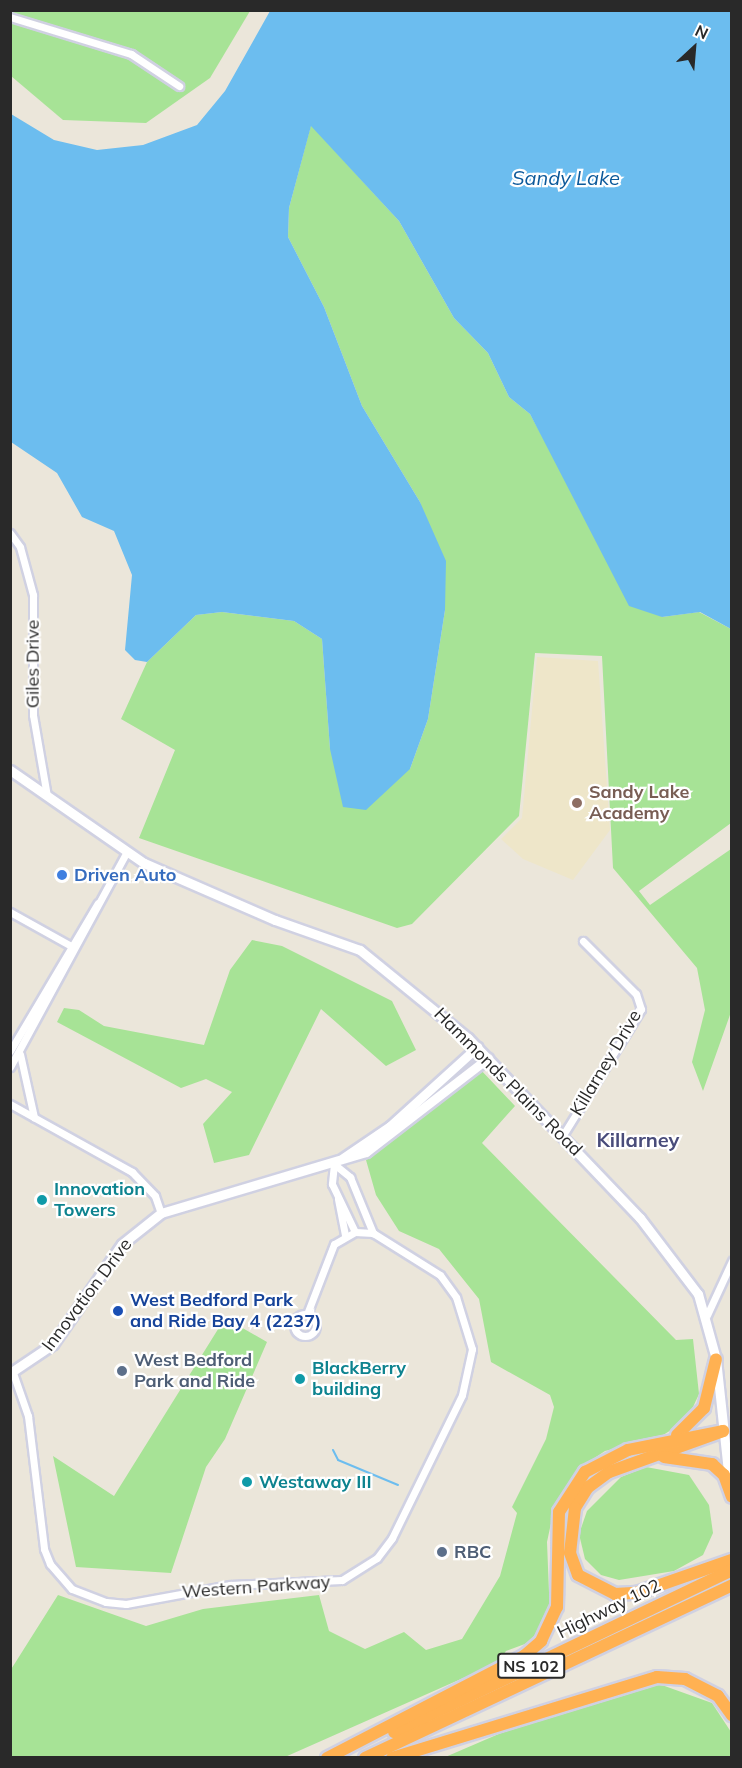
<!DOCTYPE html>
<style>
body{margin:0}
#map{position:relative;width:742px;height:1768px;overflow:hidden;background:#ebe6da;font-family:Mulish,sans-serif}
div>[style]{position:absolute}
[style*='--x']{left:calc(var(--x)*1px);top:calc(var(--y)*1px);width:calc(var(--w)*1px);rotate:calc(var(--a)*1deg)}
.education>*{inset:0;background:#eee6c9}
.green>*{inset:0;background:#a7e396}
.water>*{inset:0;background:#6cbdef}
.stream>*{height:2px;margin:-1px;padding:0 1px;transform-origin:1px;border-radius:1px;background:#6cbdef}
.roads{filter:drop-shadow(2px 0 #d0d1e2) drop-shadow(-2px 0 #d0d1e2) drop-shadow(0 2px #d0d1e2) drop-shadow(0 -2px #d0d1e2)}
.street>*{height:7px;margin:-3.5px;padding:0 3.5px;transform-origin:3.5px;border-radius:3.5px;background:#fff}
.street>.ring{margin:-3.5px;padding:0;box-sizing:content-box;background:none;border:7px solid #fff;border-radius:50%}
.secondary>*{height:9px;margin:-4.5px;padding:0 4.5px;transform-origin:4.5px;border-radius:4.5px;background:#fff}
.highway>*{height:12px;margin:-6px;padding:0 6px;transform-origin:6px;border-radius:6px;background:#ffb152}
.dots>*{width:16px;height:16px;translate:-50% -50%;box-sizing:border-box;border:3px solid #fff;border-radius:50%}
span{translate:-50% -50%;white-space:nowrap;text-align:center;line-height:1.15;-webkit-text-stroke:4.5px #fff;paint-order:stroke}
.shield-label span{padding:2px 4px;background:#fff;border:2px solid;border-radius:4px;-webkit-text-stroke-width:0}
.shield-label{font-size:16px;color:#292929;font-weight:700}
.street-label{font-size:18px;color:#292929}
.education-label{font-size:18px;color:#785e54;font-weight:700}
.left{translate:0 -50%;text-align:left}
.shop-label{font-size:18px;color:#366cbe;font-weight:700}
.culture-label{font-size:18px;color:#0d838f;font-weight:700}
.transit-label{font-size:18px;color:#164399;font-weight:700}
.service-label{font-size:18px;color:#4e5e75;font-weight:700}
.water-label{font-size:20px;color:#0c599a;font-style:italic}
.neighbourhood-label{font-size:20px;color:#494c7a;font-weight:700}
.frame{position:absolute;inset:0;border:12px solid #292929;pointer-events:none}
.north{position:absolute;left:664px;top:18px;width:60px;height:60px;-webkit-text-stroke:4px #fff;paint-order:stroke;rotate:26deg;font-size:16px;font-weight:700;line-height:24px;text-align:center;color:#292929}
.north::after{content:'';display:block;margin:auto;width:21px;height:27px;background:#292929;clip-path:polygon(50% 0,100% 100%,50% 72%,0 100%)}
</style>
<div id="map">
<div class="education">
<div style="clip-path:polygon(537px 657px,598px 661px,610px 830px,573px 880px,523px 859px,501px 839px,522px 818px)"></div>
</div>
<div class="green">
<div style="clip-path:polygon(11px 11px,250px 11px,210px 78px,146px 123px,63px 120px,11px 76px)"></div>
<div style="clip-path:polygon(311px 125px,399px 221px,454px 318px,488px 353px,509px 397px,530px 414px,581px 507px,662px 617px,699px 612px,731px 629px,731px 823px,639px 891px,650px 905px,731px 849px,731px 1012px,703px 1091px,692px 1062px,705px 1010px,697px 968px,613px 868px,602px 656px,535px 653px,519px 816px,412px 924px,397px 928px,139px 838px,175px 750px,121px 719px,147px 662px,196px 615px,222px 612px,294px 621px,322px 639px,330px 749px,410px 769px,428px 719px,445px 610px,420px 502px,362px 406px,324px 307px,288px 237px,289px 208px)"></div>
<div style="clip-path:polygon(252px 940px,282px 946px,392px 1001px,416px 1050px,386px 1066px,321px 1009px,249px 1155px,214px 1163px,203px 1124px,232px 1092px,206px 1079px,181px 1088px,57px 1022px,64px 1008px,79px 1010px,104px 1026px,204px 1045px,230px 970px)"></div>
<div style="clip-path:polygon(479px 1068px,515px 1106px,482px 1143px,676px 1340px,693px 1339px,699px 1394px,687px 1420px,660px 1437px,605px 1451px,578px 1469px,554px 1509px,547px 1542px,550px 1618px,533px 1641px,506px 1651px,497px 1663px,285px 1757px,11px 1757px,10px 1671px,58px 1595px,146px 1626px,203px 1609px,319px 1595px,329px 1631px,365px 1649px,404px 1632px,426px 1650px,462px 1639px,500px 1576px,517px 1513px,512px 1507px,546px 1439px,554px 1407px,550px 1395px,491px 1362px,479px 1299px,439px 1249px,399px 1231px,376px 1195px,366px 1160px)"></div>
<div style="clip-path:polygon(225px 1318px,267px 1342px,225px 1439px,206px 1467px,171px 1573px,76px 1567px,53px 1456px,114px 1496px)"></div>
<div style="clip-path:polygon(646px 1467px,689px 1475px,709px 1505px,713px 1533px,703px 1555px,674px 1571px,619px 1580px,601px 1575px,585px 1559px,579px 1534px,587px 1511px,621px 1477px)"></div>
<div style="clip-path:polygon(659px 1684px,712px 1703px,731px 1732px,731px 1757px,443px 1758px,501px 1733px)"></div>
</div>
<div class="water">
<div style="clip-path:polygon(270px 11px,731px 11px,731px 629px,700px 612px,662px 617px,629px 606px,530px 414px,509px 397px,488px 353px,454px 318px,399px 221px,311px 126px,289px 208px,288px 237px,324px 307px,362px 406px,420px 502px,446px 561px,445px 610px,428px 719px,410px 769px,366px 810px,343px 807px,330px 749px,322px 639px,294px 621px,222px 612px,196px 615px,147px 662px,135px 660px,125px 650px,132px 575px,114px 531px,82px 517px,57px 473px,11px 442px,11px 114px,54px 140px,97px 150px,143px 145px,197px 125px,225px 91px)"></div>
</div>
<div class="stream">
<div style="--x:333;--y:1450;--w:11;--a:63"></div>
<div style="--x:338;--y:1460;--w:65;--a:22.6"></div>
</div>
<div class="roads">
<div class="street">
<div style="--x:10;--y:17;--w:127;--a:17"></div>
<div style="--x:131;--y:54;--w:58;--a:33.7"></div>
<div style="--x:10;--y:533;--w:17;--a:54"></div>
<div style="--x:20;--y:547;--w:50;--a:74.8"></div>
<div style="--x:33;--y:595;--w:120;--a:90"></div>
<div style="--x:33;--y:715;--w:82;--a:80.2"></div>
<div style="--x:10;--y:912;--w:72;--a:29.1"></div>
<div style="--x:10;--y:1051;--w:172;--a:-59.3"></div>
<div style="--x:20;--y:1054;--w:65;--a:77.5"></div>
<div style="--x:10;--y:1067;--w:243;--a:-61.5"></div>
<div style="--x:10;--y:1104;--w:140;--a:29.1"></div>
<div style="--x:132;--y:1172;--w:33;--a:46"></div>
<div style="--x:155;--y:1196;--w:18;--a:71"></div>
<div style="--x:563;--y:1135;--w:148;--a:-58.2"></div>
<div style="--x:641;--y:1009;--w:16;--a:-108"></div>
<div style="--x:636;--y:994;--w:75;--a:-135"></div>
<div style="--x:334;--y:1164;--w:21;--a:39"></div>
<div style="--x:350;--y:1177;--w:61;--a:67.7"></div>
<div style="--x:334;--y:1164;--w:20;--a:96"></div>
<div style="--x:332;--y:1184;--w:53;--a:64.4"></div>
<div style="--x:338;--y:1199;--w:38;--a:79"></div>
<div class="ring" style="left:294px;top:1314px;width:15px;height:15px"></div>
<div style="--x:707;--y:1315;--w:60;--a:-65.2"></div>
<div style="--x:13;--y:1373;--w:46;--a:70.8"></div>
<div style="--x:28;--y:1416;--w:134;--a:83.1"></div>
<div style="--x:44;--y:1549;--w:16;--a:68"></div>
<div style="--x:50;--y:1564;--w:33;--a:49"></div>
<div style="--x:72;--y:1589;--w:36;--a:21"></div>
<div style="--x:106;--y:1602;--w:20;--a:6"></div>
<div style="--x:126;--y:1604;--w:106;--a:-10.4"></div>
<div style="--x:230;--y:1585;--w:112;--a:-2.6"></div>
<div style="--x:342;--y:1580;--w:41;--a:-32.2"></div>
<div style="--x:377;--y:1558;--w:25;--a:-53"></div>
<div style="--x:392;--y:1538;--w:159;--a:-63.9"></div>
<div style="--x:462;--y:1395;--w:47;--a:-77.7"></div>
<div style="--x:472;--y:1349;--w:54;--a:-107.1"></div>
<div style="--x:456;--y:1297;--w:27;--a:-126"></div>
<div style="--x:440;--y:1275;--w:79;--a:-147.9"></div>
<div style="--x:373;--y:1233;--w:18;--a:-177"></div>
<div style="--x:355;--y:1232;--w:24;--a:150"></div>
<div style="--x:334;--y:1244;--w:75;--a:111.1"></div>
</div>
<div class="secondary">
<div style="--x:10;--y:770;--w:163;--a:34.8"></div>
<div style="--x:144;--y:863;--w:143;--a:23.5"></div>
<div style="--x:275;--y:920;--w:90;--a:19.4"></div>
<div style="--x:360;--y:950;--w:139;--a:39.2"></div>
<div style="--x:468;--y:1038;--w:249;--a:46.3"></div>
<div style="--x:640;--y:1218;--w:96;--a:52.7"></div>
<div style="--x:698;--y:1294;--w:67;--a:74.5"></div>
<div style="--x:716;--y:1359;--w:122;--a:83.9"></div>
<div style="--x:343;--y:1158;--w:57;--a:-34.2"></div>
<div style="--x:390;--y:1126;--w:118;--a:-42.2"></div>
<div style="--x:10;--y:1373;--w:52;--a:-34"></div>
<div style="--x:53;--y:1344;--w:121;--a:-55.4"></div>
<div style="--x:122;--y:1244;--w:50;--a:-38.5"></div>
<div style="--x:161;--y:1213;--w:214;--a:-16.6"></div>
<div style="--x:366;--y:1152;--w:154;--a:-37.6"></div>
</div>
<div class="highway">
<div style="--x:723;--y:1431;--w:121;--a:160.2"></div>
<div style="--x:609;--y:1472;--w:26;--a:144"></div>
<div style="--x:588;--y:1487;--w:25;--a:122"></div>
<div style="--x:575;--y:1508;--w:45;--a:96.3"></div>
<div style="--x:570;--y:1553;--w:23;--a:70"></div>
<div style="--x:578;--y:1575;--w:42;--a:27.2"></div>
<div style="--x:615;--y:1594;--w:22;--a:-3"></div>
<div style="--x:637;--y:1593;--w:101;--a:-19.2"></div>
<div style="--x:677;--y:1435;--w:38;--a:-45"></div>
<div style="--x:704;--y:1408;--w:50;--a:-76.2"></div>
<div style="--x:664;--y:1457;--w:49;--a:8.3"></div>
<div style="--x:712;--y:1464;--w:16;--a:43"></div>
<div style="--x:724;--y:1475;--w:23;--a:70"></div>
<div style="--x:394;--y:1732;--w:375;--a:-25.6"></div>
<div style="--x:327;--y:1758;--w:222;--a:-27.4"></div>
<div style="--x:524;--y:1656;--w:23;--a:-41"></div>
<div style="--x:541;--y:1641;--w:38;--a:-65"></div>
<div style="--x:557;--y:1607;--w:95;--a:-88.8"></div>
<div style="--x:559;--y:1512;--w:48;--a:-57"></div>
<div style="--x:585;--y:1472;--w:48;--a:-27.1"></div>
<div style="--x:628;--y:1450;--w:97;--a:-11.3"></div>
<div style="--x:365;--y:1758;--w:406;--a:-25.2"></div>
<div style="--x:392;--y:1758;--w:277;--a:-17"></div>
<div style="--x:657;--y:1677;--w:28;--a:4"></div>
<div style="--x:685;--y:1679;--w:37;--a:27"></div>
<div style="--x:718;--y:1696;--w:24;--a:54"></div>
</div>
</div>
<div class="dots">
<div style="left:577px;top:803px;background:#8d6e63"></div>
<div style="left:62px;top:875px;background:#3f7fe0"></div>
<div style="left:42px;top:1200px;background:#0f9aa8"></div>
<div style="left:118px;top:1311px;background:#1a4fb4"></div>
<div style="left:122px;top:1371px;background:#5c6f8a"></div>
<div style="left:300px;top:1379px;background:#0f9aa8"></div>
<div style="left:247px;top:1482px;background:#0f9aa8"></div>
<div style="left:442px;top:1552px;background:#5c6f8a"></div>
</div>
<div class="shield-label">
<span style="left:531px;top:1666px">NS 102</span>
</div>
<div class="street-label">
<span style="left:33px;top:664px;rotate:-90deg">Giles Drive</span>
<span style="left:606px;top:1063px;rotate:-59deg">Killarney Drive</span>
<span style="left:508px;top:1082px;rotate:45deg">Hammonds Plains Road</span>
<span style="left:87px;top:1295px;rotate:-53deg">Innovation Drive</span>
<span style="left:256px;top:1587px;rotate:-4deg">Western Parkway</span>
<span style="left:609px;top:1609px;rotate:-26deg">Highway 102</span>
</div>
<div class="education-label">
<span class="left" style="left:589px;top:803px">Sandy Lake<br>Academy</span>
</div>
<div class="shop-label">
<span class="left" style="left:74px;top:875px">Driven Auto</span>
</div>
<div class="culture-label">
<span class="left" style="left:54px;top:1200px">Innovation<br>Towers</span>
<span class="left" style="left:312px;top:1379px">BlackBerry<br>building</span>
<span class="left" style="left:259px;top:1482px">Westaway III</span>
</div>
<div class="transit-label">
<span class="left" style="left:130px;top:1311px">West Bedford Park<br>and Ride Bay 4 (2237)</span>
</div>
<div class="service-label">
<span class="left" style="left:134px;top:1371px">West Bedford<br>Park and Ride</span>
<span class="left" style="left:454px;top:1552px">RBC</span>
</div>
<div class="water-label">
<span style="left:566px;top:177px">Sandy Lake</span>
</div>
<div class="neighbourhood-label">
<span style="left:638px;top:1139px">Killarney</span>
</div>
<div class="frame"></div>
<div class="north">N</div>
</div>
